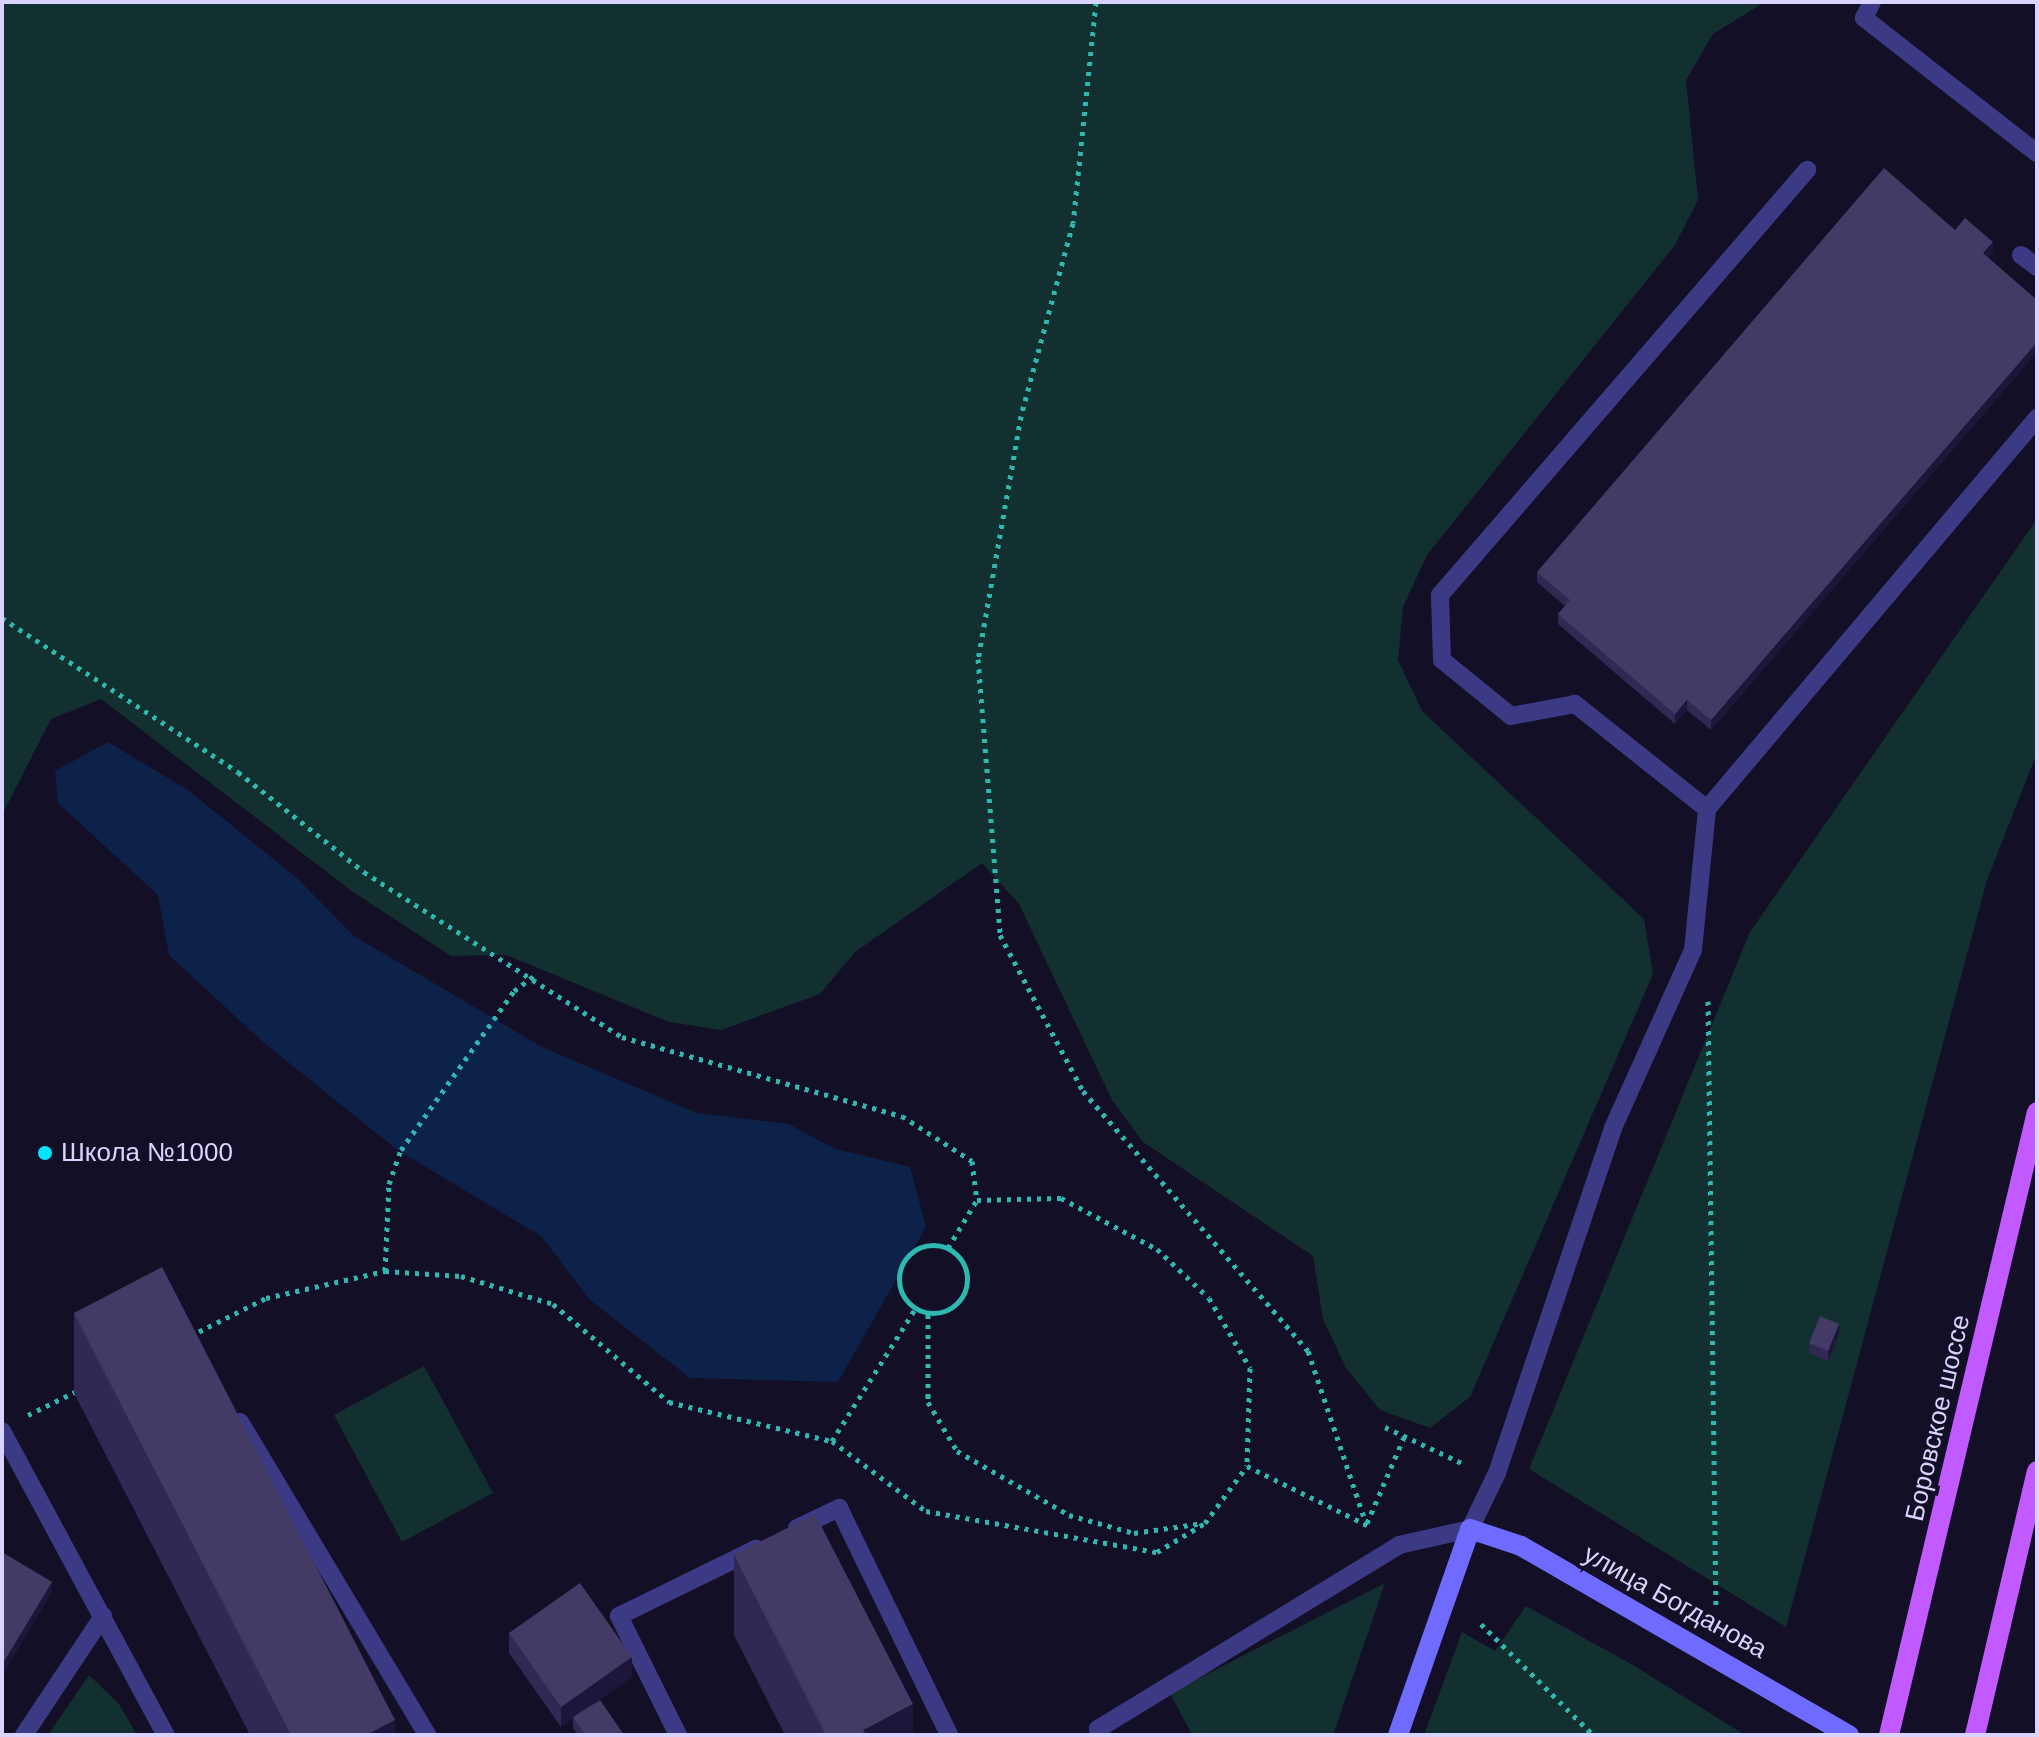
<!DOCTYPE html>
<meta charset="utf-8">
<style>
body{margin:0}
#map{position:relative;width:2039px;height:1737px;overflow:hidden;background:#130f26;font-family:Arial,sans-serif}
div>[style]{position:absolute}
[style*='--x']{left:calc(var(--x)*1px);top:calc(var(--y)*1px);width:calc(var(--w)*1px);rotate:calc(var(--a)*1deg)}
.green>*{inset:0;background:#12302f}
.water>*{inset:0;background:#0c2248}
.path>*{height:5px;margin-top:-2.5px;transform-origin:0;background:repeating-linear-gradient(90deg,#2fb8b0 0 4px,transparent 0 10px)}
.path>.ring{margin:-2.5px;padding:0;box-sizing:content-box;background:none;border:5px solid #2fb8b0;border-radius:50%}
.lane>*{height:18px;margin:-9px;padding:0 9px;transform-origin:9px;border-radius:9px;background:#3d3a85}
.secondary>*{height:20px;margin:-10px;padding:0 10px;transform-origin:10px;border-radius:10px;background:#6f6bff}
.primary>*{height:20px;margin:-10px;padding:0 10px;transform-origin:10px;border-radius:10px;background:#c25bff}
.wall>*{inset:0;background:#312854}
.shaded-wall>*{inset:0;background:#1d163a}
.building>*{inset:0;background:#433a66}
.dots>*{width:22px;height:22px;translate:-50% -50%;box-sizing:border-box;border:4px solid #130f26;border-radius:50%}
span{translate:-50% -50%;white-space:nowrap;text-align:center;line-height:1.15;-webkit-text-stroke:8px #130f26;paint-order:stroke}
.poi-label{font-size:26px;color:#d9d4ff}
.left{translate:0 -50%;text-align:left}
.street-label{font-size:26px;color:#d9d4ff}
.frame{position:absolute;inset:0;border:4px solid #d9d4ff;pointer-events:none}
</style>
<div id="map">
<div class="green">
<div style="clip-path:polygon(2px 2px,1765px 2px,1713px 34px,1686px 80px,1698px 200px,1675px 245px,1427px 555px,1403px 607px,1398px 660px,1422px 711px,1644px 919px,1653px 974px,1470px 1397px,1430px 1428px,1380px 1410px,1346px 1368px,1323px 1319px,1313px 1256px,1143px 1142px,1112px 1100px,1019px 904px,982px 863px,855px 952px,820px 994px,721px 1030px,669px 1022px,506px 955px,451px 956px,353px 892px,101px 699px,51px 719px,2px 815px)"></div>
<div style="clip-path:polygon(2037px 519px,2037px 753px,1987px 880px,1786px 1627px,1529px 1469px,1750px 932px)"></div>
<div style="clip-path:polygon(424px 1366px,493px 1493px,402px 1542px,334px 1415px)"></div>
<div style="clip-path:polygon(1385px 1583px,1333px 1735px,1192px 1735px,1170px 1693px)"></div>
<div style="clip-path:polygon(1526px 1606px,1633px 1665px,1745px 1735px,1424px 1735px,1462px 1632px,1495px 1651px)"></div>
<div style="clip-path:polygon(89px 1675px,119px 1704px,137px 1735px,48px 1735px)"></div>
</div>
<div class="water">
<div style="clip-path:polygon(108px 742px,188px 790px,298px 879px,354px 936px,542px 1047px,697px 1113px,788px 1124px,836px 1149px,910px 1167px,926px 1227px,838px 1382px,690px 1378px,590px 1300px,541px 1236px,396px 1149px,262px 1041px,169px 955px,158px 895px,58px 803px,55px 771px)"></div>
</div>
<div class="path">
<div style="--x:1096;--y:2;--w:222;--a:95.9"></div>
<div style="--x:1073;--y:223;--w:200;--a:105.1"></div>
<div style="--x:1021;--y:416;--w:247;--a:100"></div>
<div style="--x:978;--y:659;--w:277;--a:85.4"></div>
<div style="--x:1000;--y:935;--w:177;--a:62"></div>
<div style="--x:1083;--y:1091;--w:344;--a:49.1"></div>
<div style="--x:1308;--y:1351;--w:182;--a:71.4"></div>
<div style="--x:2;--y:618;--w:282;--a:33.1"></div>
<div style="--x:238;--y:772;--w:161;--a:38.4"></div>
<div style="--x:364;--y:872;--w:306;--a:32.6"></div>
<div style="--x:622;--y:1037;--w:291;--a:15.8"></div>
<div style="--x:902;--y:1116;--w:83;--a:32.7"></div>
<div style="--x:972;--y:1161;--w:39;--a:83"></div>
<div style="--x:977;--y:1200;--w:84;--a:-1.4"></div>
<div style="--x:1061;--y:1198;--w:109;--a:28"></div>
<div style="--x:1157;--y:1249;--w:71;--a:43.3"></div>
<div style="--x:1209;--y:1298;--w:81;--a:59.6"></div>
<div style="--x:1250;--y:1368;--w:98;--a:91.8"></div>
<div style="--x:1247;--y:1466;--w:136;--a:26.2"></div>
<div style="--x:1708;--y:1001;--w:608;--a:89.25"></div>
<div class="ring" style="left:899px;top:1245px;width:63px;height:63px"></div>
<div style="--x:948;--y:1248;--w:56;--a:-58.9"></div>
<div style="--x:385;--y:1271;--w:87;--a:-87.4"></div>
<div style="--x:389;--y:1184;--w:36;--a:-71"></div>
<div style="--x:401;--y:1150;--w:195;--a:-54.6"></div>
<div style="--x:514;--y:991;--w:26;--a:-37"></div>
<div style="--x:928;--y:1314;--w:88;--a:90"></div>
<div style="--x:928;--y:1402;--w:57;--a:59.4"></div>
<div style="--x:957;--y:1451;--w:129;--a:29.7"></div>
<div style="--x:1069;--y:1515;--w:67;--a:15.5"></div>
<div style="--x:1134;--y:1533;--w:70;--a:-8.2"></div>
<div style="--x:190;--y:1336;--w:85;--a:-26.6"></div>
<div style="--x:266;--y:1298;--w:122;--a:-12.8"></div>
<div style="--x:385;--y:1271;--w:76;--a:3.8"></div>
<div style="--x:461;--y:1276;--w:96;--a:16.9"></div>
<div style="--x:553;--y:1304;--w:152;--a:40.2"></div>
<div style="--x:669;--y:1402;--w:168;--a:13.5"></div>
<div style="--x:832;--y:1441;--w:156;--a:-57.8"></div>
<div style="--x:28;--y:1415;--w:55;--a:-26.1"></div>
<div style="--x:1385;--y:1427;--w:89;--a:25.1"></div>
<div style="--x:832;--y:1441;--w:117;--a:36.7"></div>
<div style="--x:926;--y:1511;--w:235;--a:10.1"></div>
<div style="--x:1157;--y:1552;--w:56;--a:-31.1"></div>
<div style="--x:1205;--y:1523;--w:71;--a:-53.6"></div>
<div style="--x:1367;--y:1523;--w:94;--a:-66.7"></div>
<div style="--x:1481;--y:1624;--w:158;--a:44.7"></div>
</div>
<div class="lane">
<div style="--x:1872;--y:2;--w:18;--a:117"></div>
<div style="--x:1864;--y:18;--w:219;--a:38"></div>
<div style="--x:2021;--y:255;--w:20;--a:37"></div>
<div style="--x:1707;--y:809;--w:169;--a:-141.5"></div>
<div style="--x:1575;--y:704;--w:65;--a:169.4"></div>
<div style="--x:1511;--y:716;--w:89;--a:-140.9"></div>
<div style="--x:1442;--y:660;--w:65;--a:-91.8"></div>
<div style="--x:1440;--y:595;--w:562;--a:-49.19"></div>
<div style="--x:240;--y:1422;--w:365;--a:59.1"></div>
<div style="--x:2;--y:1431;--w:345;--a:61.7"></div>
<div style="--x:797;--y:1528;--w:47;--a:-25.5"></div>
<div style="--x:839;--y:1508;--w:252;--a:64.1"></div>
<div style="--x:24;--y:1735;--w:143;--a:-56.4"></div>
<div style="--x:678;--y:1735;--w:133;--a:-116.4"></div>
<div style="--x:619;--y:1616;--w:153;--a:-26.1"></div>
<div style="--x:1101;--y:1735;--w:7;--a:-117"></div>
<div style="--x:1098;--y:1729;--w:353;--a:-31.4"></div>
<div style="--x:1399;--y:1545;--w:73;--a:-12.7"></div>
<div style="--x:1470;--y:1529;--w:62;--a:-64.3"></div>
<div style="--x:1497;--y:1473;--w:364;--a:-71.4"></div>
<div style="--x:1613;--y:1128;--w:195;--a:-65.8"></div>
<div style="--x:1693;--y:950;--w:142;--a:-84.3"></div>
<div style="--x:1707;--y:809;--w:512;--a:-49.84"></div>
</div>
<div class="secondary">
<div style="--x:1398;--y:1735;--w:218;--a:-70.7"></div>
<div style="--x:1470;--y:1529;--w:54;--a:18.4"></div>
<div style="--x:1521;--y:1546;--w:379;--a:30"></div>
</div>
<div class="primary">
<div style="--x:1889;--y:1735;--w:640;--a:-76.64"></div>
<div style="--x:1975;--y:1735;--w:271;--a:-76.8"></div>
</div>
<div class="wall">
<div style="clip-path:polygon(1955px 230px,1993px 252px,1988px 258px,2037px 300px,2037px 352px,1711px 730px,1687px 710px,1675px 724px,1558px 624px,1558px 614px,1565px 606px,1537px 582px,1537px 572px)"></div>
<div style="clip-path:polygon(74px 1313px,395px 1735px,250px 1735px,74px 1393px)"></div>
<div style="clip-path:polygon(1839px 1334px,1828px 1361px,1809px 1353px,1809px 1343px)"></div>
<div style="clip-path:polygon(734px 1555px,913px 1735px,785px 1735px,734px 1635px)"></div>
<div style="clip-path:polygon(509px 1633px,632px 1677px,590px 1706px,624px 1735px,578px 1735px,573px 1728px,573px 1718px,561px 1727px,509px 1653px)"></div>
</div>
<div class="shaded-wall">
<div style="clip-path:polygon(1993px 242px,1993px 252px,1983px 264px,1983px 253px)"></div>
<div style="clip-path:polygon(2037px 342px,2037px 352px,1711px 730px,1711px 720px)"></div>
<div style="clip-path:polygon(1687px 700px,1687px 710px,1675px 724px,1675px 714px)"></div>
<div style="clip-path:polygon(1839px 1324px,1839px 1334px,1828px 1361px,1828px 1351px)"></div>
<div style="clip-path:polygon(52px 1582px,52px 1592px,2px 1676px,2px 1665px)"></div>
<div style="clip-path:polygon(632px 1657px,632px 1677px,561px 1727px,561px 1707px)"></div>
<div style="clip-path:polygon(913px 1704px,913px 1735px,863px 1735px,863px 1730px)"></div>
<div style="clip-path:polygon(395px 1720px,395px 1735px,366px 1735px)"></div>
</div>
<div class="building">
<div style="clip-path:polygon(1884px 168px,1955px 230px,1965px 218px,1993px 242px,1983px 253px,2037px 300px,2037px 342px,1711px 720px,1687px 700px,1675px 714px,1558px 614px,1570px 600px,1537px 572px)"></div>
<div style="clip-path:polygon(162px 1267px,395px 1720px,366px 1735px,291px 1735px,74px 1313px)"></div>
<div style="clip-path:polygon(1820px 1316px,1839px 1324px,1828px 1351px,1809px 1343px)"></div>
<div style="clip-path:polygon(815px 1514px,913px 1704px,863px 1730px,866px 1735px,826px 1735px,734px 1555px)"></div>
<div style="clip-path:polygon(2px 1552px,52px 1582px,2px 1665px)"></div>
<div style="clip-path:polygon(580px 1583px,632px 1657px,561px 1707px,509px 1633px)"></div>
<div style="clip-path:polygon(600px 1700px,624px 1735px,585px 1735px,573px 1717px)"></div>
</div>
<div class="dots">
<div style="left:45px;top:1153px;background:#00e5ff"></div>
</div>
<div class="poi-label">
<span class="left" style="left:61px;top:1153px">Школа №1000</span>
</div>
<div class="street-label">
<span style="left:1938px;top:1418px;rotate:-77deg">Боровское шоссе</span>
<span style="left:1675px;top:1602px;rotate:29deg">улица Богданова</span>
</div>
<div class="frame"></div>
</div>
